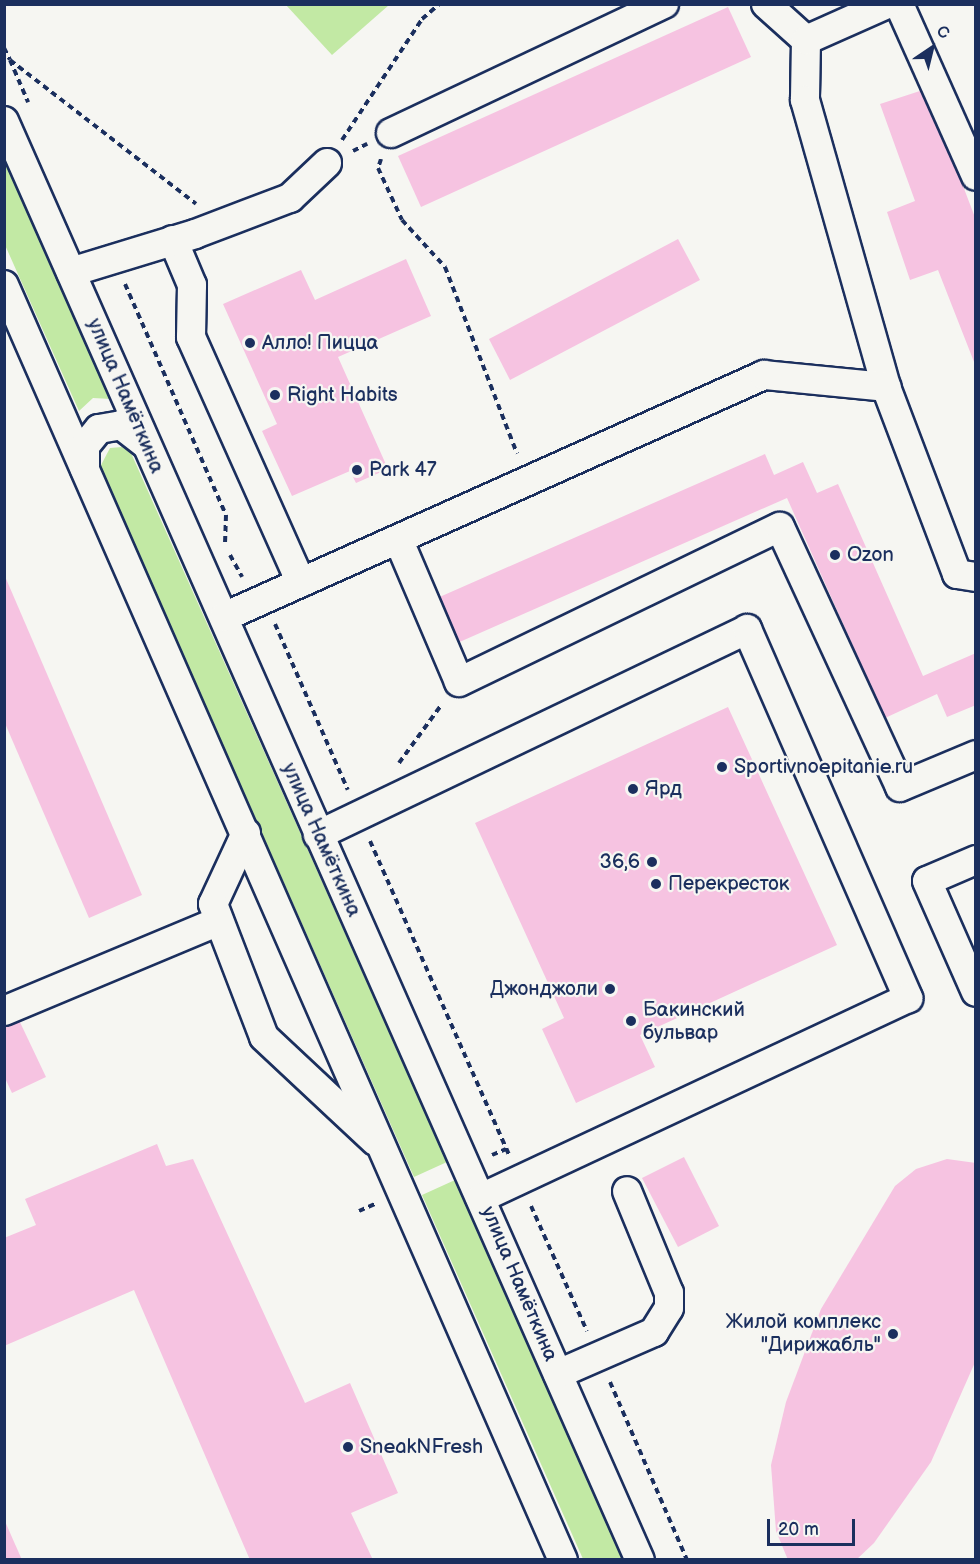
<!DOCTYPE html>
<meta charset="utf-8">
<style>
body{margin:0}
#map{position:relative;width:980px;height:1564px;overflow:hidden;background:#f6f6f2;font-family:"Balsamiq Sans",sans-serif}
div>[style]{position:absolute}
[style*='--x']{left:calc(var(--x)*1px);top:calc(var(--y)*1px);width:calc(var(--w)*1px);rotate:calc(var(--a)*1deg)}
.green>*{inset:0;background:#c2e9a4}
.building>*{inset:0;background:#f6c3e1}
.path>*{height:4px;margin-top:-2px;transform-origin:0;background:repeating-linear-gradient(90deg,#1b2f5e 0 6px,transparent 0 10.5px)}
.roads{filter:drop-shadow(2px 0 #1b2f5e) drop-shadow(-2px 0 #1b2f5e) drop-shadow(0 2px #1b2f5e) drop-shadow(0 -2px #1b2f5e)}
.minor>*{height:28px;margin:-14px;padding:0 14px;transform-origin:14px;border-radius:14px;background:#f6f6f2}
.dots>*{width:16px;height:16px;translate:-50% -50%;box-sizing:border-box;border:3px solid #f6f6f2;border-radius:50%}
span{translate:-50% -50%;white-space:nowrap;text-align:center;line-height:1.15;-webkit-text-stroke:4.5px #f6f6f2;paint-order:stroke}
.poi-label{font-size:20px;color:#1b2f5e}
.left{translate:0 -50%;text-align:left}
.right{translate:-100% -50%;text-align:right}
.street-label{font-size:20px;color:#1b2f5e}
.frame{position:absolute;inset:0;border:6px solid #1b2f5e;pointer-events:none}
.north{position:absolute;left:902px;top:18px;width:60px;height:60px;-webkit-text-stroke:4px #f6f6f2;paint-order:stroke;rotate:35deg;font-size:16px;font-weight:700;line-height:24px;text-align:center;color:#1b2f5e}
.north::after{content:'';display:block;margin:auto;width:21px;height:27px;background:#1b2f5e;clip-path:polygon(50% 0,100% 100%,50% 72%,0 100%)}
.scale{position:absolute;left:767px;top:1519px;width:88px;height:27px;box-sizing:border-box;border:3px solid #1b2f5e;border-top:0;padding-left:8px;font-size:18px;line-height:21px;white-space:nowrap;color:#1b2f5e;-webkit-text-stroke:4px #f6f6f2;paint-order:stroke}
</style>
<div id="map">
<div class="green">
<div style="clip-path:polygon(286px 5px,389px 5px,332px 55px)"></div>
<div style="clip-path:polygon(5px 162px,111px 399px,93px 398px,79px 411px,5px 245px)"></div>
<div style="clip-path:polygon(122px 447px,131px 453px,447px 1162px,414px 1177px,100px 467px,110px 448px)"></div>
<div style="clip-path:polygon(455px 1180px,624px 1559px,583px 1559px,422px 1195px)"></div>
</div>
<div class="building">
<div style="clip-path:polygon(728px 7px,751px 57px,421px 207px,398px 156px)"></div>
<div style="clip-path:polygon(926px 89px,976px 220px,976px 367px,938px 270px,910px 280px,887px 212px,915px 201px,880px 104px)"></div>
<div style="clip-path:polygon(678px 239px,700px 280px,510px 380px,489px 339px)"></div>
<div style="clip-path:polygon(406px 259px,431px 316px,338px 357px,388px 469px,356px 483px,350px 471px,292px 496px,262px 431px,277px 424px,223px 304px,301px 270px,315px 300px)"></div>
<div style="clip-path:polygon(765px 454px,774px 475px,803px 462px,817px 493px,838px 484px,923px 676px,976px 653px,976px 705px,947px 717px,937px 694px,885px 718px,787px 498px,455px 644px,435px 599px)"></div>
<div style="clip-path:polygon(4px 574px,142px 895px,89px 918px,4px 721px)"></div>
<div style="clip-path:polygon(728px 707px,837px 945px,640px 1035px,655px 1067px,576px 1103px,542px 1029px,564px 1018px,475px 823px)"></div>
<div style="clip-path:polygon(18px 1018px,46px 1077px,12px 1093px,4px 1076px,4px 1024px)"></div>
<div style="clip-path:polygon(157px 1144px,166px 1166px,193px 1159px,305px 1403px,350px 1383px,398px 1493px,351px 1513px,373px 1560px,250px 1560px,134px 1290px,4px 1346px,4px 1238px,36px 1225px,25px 1199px)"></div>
<div style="clip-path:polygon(684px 1157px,719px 1226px,678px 1247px,642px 1178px)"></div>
<div style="clip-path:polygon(947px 1159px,976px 1163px,976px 1360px,931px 1462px,874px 1543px,856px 1560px,788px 1560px,776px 1531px,771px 1465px,786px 1402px,821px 1309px,895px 1186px,916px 1169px)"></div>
<div style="clip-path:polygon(4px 1519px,22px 1560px,4px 1560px)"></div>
</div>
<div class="path">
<div style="--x:4;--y:48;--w:13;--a:63"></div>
<div style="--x:10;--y:60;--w:235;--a:37.7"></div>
<div style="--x:10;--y:60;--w:46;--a:66.8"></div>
<div style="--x:342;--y:140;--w:145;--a:-56.5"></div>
<div style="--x:422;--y:19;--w:23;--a:-41"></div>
<div style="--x:353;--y:151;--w:16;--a:-27"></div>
<div style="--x:381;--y:159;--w:9;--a:108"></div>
<div style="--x:378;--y:168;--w:57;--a:65.2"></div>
<div style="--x:402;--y:220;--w:64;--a:47.5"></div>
<div style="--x:445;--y:267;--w:200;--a:68.9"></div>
<div style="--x:125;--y:284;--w:252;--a:66.4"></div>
<div style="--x:226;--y:515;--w:30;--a:92"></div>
<div style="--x:230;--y:555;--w:25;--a:61"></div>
<div style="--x:275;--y:624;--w:181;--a:66.3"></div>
<div style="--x:399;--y:763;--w:73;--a:-53.9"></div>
<div style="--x:370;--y:841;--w:343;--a:66.1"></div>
<div style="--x:492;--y:1155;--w:15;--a:-23"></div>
<div style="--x:531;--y:1206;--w:137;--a:65.9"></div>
<div style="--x:359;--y:1211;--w:17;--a:-24"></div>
<div style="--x:610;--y:1382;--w:194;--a:66.6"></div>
</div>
<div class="roads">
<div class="minor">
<div style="--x:766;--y:4;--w:54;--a:42"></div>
<div style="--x:806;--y:40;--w:60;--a:91"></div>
<div style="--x:805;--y:100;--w:298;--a:74.2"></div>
<div style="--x:899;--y:4;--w:188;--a:65.9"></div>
<div style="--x:806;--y:40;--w:89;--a:-24"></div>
<div style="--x:4;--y:121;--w:1573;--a:66.16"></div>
<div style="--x:391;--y:133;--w:302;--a:-25.3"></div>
<div style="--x:173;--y:240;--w:49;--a:67.1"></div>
<div style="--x:192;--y:285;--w:52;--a:91.1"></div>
<div style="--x:191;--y:337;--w:269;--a:65.9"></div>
<div style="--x:71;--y:272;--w:130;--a:-17"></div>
<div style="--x:195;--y:234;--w:102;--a:-20.8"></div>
<div style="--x:290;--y:198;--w:51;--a:-43.4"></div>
<div style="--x:4;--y:285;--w:1392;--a:66.33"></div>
<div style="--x:85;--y:469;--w:23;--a:-90"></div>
<div style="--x:85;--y:446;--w:22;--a:-51"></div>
<div style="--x:99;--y:429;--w:22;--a:-10"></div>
<div style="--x:121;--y:425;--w:31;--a:38"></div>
<div style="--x:399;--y:541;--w:153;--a:66.9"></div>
<div style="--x:459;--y:682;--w:356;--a:-25.8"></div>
<div style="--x:780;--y:527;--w:286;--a:65.2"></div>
<div style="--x:900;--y:787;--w:82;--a:-22.8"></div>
<div style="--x:224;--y:617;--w:592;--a:-24.14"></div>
<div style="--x:764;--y:375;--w:123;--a:5.6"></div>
<div style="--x:886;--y:387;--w:200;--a:69.2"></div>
<div style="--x:957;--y:574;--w:19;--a:9"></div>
<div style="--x:246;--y:833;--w:78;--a:114.9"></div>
<div style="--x:213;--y:904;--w:142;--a:69"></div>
<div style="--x:264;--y:1037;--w:152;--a:43.1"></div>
<div style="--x:318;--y:835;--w:476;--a:-25.6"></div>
<div style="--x:747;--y:629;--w:403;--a:66.4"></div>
<div style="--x:908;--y:998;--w:472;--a:154.9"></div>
<div style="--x:976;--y:860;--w:53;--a:156.8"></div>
<div style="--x:927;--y:881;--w:121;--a:66.2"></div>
<div style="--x:4;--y:1011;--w:233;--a:-22.7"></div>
<div style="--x:558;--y:1374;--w:105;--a:-23.6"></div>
<div style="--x:654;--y:1332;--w:28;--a:-58"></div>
<div style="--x:669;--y:1308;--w:15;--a:-90"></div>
<div style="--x:669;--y:1293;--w:110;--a:-112.4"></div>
</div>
</div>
<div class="dots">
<div style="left:250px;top:343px;background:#1b2f5e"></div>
<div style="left:275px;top:395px;background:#1b2f5e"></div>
<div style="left:357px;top:470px;background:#1b2f5e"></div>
<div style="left:835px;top:555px;background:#1b2f5e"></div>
<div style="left:722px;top:767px;background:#1b2f5e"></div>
<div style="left:633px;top:789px;background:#1b2f5e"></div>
<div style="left:652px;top:862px;background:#1b2f5e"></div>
<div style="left:656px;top:884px;background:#1b2f5e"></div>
<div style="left:610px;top:989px;background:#1b2f5e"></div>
<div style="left:631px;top:1021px;background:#1b2f5e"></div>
<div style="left:893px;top:1334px;background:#1b2f5e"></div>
<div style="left:348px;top:1447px;background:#1b2f5e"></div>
</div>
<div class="poi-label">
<span class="left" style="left:262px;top:343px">Алло! Пицца</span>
<span class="left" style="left:287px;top:395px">Right Habits</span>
<span class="left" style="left:369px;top:470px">Park 47</span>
<span class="left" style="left:847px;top:555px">Ozon</span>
<span class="left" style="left:734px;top:767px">Sportivnoepitanie.ru</span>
<span class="left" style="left:645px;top:789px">Ярд</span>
<span class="right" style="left:640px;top:862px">36,6</span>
<span class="left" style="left:668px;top:884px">Перекресток</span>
<span class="right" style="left:598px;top:989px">Джонджоли</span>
<span class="left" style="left:643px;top:1022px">Бакинский<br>бульвар</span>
<span class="right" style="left:881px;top:1334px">Жилой комплекс<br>"Дирижабль"</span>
<span class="left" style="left:360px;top:1447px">SneakNFresh</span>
</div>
<div class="street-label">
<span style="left:125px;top:396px;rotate:67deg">улица Намёткина</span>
<span style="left:321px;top:840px;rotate:66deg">улица Намёткина</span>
<span style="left:519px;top:1284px;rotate:67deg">улица Намёткина</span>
</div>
<div class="frame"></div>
<div class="north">С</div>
<div class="scale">20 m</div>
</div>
